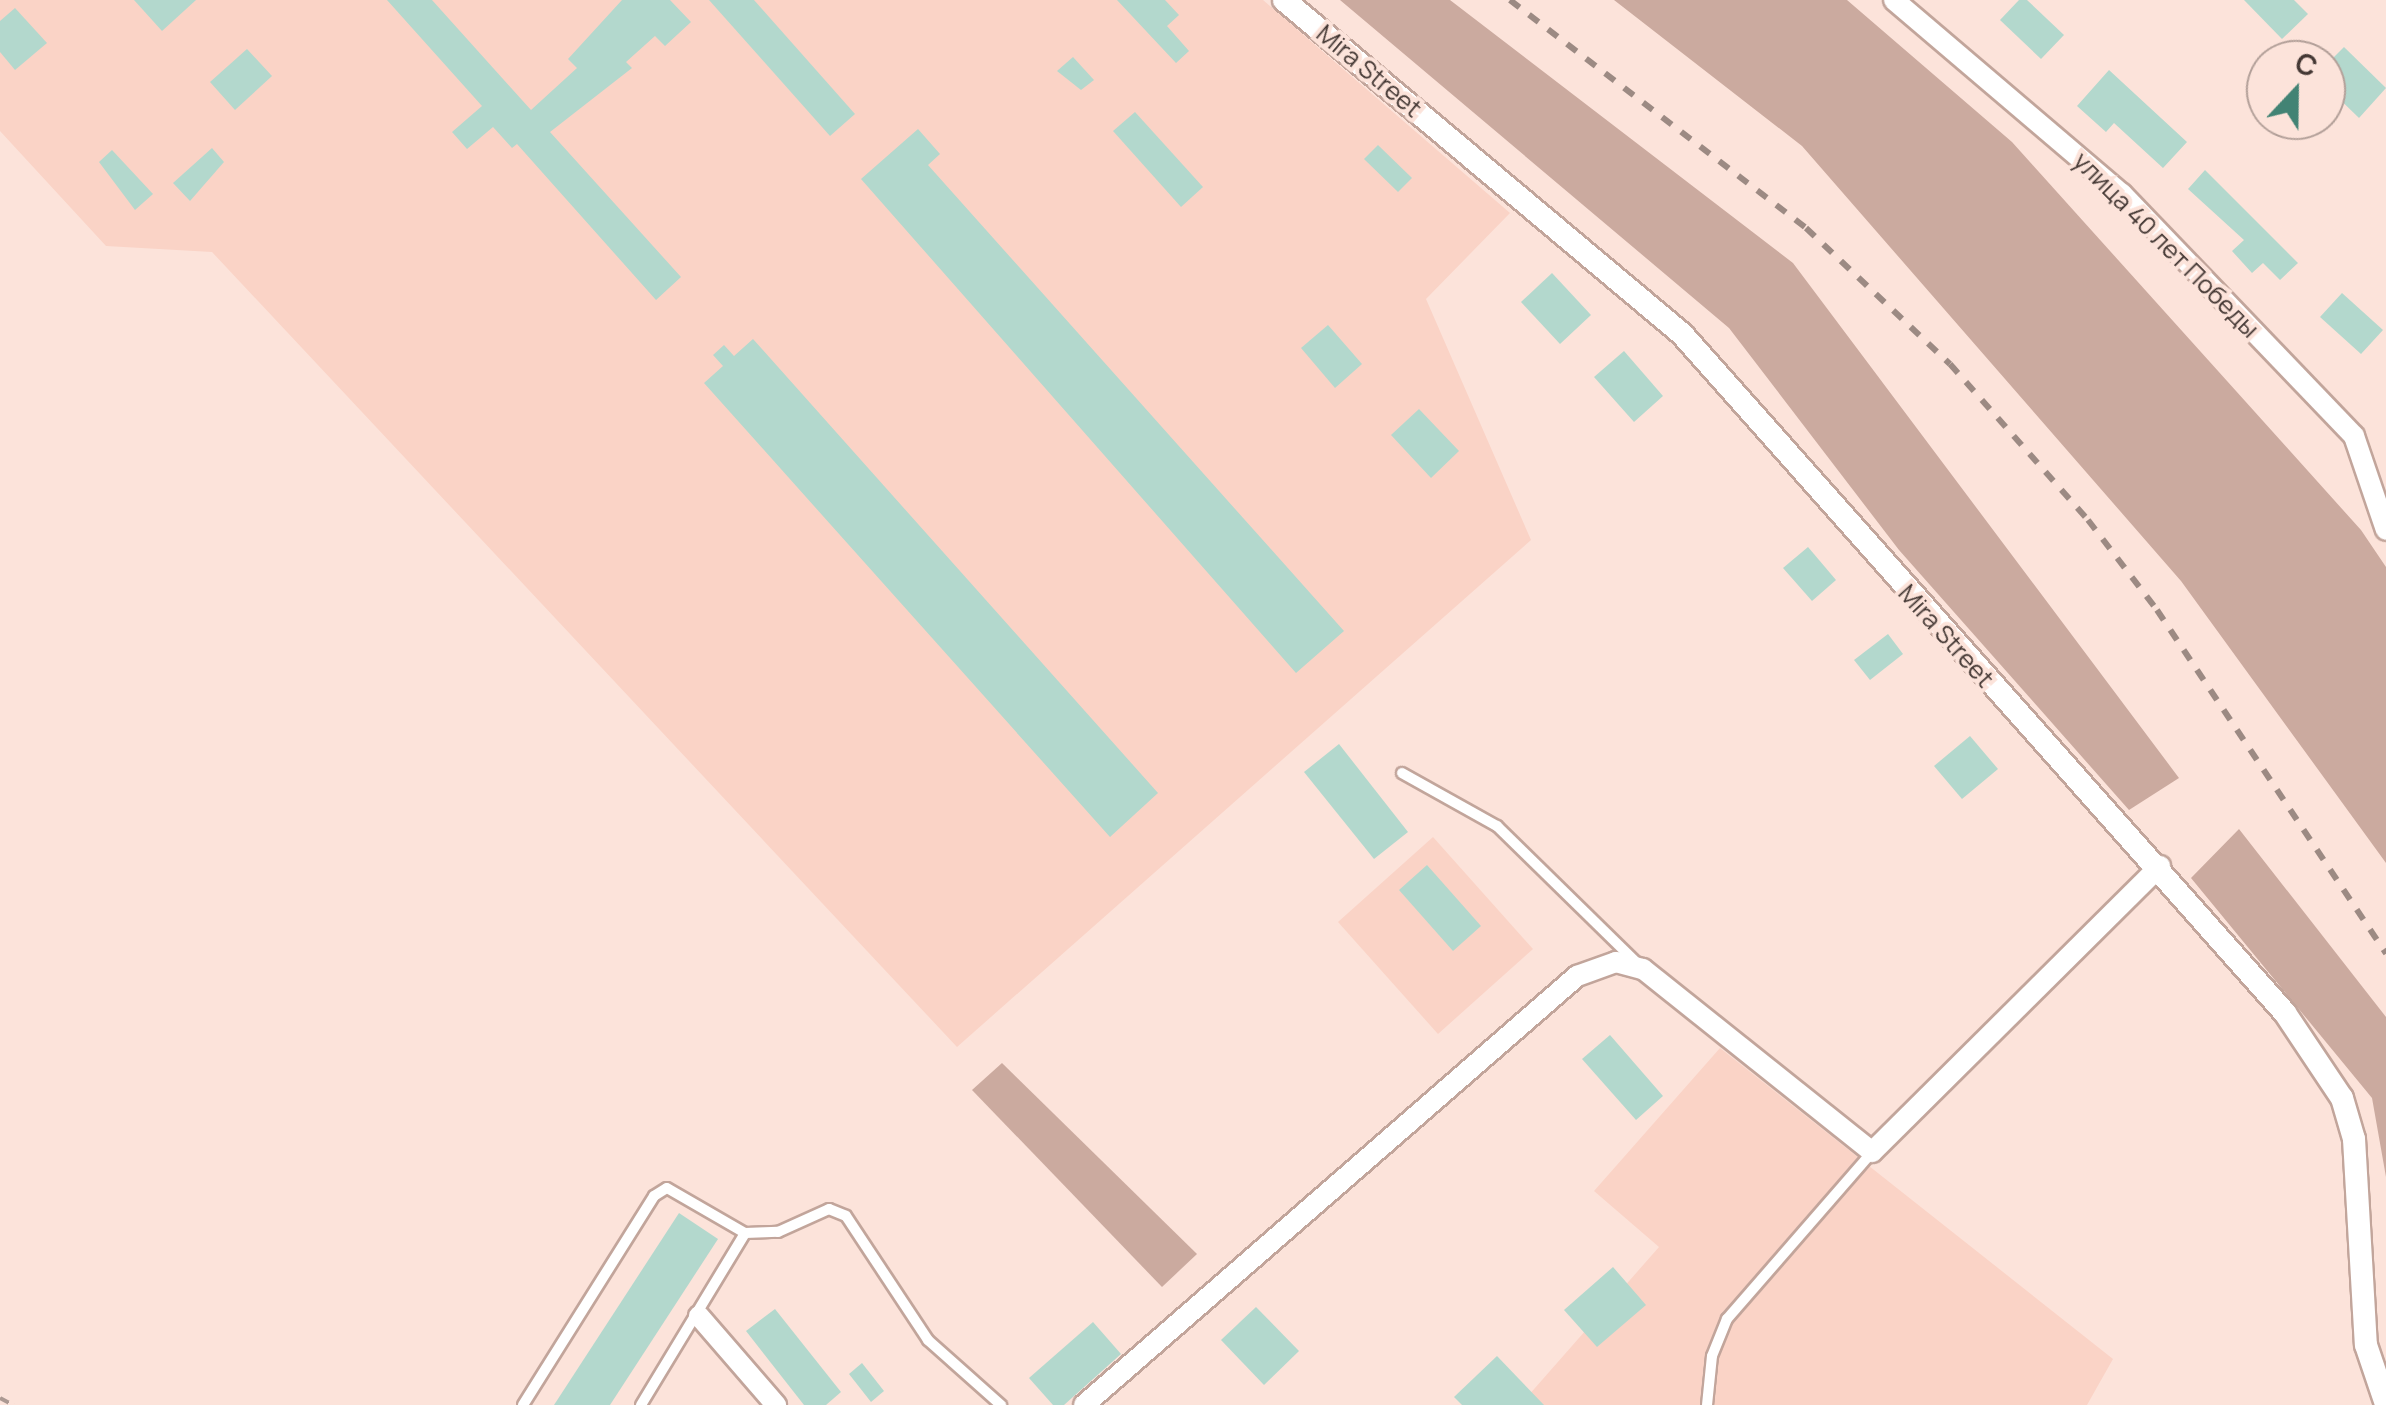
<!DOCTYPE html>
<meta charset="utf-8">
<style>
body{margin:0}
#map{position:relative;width:2386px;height:1405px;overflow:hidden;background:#fce3da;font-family:Manrope,sans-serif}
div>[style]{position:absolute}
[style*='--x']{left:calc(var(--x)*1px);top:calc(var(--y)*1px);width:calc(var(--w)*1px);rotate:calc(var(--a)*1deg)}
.built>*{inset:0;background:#fad3c6}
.forest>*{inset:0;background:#cbaa9f}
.building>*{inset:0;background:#b3d8cd}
.path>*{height:4px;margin-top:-2px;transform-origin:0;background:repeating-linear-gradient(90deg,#ac9992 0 10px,transparent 0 15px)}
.roads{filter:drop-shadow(2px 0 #c2a59b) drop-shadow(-2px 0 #c2a59b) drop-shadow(0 2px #c2a59b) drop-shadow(0 -2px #c2a59b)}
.service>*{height:10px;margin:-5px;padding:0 5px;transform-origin:5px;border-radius:5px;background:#fff}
.minor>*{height:20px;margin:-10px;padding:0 10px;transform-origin:10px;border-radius:10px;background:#fff}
.tertiary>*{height:22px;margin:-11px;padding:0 11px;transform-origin:11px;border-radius:11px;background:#fff}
.rail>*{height:6px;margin-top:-3px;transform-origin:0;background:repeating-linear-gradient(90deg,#9c8a83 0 12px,transparent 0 24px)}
span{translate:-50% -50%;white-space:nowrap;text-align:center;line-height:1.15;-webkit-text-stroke:8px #fce3da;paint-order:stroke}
.street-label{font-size:25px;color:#443834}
.north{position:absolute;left:2246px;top:40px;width:100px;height:100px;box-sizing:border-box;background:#fce3da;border:2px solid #b29f98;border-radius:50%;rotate:22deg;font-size:28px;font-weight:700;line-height:40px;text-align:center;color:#443834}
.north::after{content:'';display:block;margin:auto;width:35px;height:45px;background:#428374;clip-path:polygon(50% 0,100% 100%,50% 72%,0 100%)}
</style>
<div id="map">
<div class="built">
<div style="clip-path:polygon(0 0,1263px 0,1510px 213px,1426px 299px,1531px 540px,957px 1047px,212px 252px,106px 246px,0 131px)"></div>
<div style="clip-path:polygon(1433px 837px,1533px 949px,1438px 1034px,1338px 922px)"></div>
<div style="clip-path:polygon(1720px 1048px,2113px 1359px,2087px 1405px,1520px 1405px,1659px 1247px,1594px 1191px)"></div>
</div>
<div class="forest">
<div style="clip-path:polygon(1340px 0,1450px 0,1793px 263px,2179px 778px,2129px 810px,1899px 550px,1729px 328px)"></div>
<div style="clip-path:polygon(1614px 0,1847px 0,2012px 142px,2361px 530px,2386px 567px,2386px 863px,2181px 581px,1802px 146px)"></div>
<div style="clip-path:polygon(2239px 829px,2386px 1017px,2386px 1177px,2372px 1098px,2191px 878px)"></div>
<div style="clip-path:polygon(1002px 1063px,1197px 1254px,1162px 1287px,972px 1090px)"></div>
</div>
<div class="building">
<div style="clip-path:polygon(134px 0,196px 0,162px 31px)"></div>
<div style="clip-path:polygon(387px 0,432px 0,531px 110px,577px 68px,568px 59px,622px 0,670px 0,691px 22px,665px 46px,655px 36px,626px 62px,632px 68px,550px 132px,681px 277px,656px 300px,517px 144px,512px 148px,493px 127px,467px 149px,452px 132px,482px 106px)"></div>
<div style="clip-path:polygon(709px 0,754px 0,855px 114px,830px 136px)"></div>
<div style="clip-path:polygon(1117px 0,1165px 0,1179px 15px,1167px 26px,1189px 51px,1176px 63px)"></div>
<div style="clip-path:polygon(2019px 0,2027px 0,2064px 35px,2041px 59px,2000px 20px)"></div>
<div style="clip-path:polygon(2244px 0,2294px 0,2308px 14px,2282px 39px)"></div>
<div style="clip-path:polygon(15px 8px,47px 43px,15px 70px,0 52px,0 21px)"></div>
<div style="clip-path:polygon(2344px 47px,2386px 88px,2359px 118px,2326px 86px,2326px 65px)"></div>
<div style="clip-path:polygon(247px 49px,272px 76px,235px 110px,210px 82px)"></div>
<div style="clip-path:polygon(1073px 57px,1094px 80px,1081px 90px,1057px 71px)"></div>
<div style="clip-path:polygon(2109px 70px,2187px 142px,2163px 168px,2114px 123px,2106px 132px,2077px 106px)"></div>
<div style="clip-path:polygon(1135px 112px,1203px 187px,1181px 207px,1113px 131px)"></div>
<div style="clip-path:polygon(918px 129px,940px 154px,928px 165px,1344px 631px,1296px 673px,861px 179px)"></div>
<div style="clip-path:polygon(1378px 145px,1412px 178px,1398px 192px,1364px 159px)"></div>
<div style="clip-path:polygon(212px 148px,224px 162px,190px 201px,173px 183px)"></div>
<div style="clip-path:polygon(112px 150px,153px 194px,135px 210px,99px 162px)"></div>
<div style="clip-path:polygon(2205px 170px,2298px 263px,2280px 280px,2263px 263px,2252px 273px,2232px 251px,2244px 240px,2188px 189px)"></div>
<div style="clip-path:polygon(1552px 273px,1591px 315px,1560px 344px,1521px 302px)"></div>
<div style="clip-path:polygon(2342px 293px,2383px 330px,2361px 354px,2320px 317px)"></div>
<div style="clip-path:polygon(1328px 325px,1362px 364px,1335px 388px,1301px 348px)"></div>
<div style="clip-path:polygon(753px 339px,1158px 793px,1110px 837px,704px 383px,723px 366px,713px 355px,724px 345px,734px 356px)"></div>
<div style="clip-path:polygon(1624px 351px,1663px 396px,1634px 422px,1594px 377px)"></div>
<div style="clip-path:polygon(1419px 409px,1459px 451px,1431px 478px,1391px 435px)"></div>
<div style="clip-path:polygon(1808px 547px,1836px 580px,1812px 601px,1783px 568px)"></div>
<div style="clip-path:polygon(1888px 634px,1903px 654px,1870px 680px,1854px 660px)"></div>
<div style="clip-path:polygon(1970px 736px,1998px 769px,1962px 799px,1934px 766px)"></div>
<div style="clip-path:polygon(1339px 744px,1408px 832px,1374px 859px,1304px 772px)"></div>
<div style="clip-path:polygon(1427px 865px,1481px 926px,1453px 951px,1399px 890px)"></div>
<div style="clip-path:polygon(1610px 1035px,1663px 1096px,1636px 1120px,1582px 1059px)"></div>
<div style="clip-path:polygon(679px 1213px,718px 1239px,610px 1405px,554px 1405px)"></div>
<div style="clip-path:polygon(1613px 1267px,1646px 1305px,1597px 1347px,1564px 1310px)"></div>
<div style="clip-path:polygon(1256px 1307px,1299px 1351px,1264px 1385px,1221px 1340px)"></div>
<div style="clip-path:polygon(775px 1309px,841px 1392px,826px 1405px,804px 1405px,746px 1331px)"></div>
<div style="clip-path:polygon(1093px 1322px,1121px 1354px,1064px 1405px,1053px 1405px,1029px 1378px)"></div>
<div style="clip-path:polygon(1497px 1356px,1544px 1405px,1462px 1405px,1454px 1397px)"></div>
<div style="clip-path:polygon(862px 1363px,884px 1391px,871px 1402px,849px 1374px)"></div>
</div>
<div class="path">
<div style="--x:0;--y:1398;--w:15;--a:28"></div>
</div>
<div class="roads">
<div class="service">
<div style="--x:1402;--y:773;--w:109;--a:29.2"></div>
<div style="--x:1497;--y:826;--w:193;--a:44.4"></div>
<div style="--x:523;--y:1405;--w:247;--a:-57.9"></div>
<div style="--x:654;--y:1196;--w:15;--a:-32"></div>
<div style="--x:667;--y:1188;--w:90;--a:30"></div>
<div style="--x:745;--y:1233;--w:33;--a:-2"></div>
<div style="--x:778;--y:1232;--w:56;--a:-24.3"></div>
<div style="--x:829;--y:1209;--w:18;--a:22"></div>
<div style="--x:846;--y:1216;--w:149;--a:56.5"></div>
<div style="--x:928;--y:1340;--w:98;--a:41.7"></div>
<div style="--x:641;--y:1405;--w:201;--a:-58.8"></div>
<div style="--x:1707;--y:1405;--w:49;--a:-84.2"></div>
<div style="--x:1712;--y:1356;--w:40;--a:-68"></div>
<div style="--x:1727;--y:1319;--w:221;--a:-49"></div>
</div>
<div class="minor">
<div style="--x:1894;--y:0;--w:299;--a:40.4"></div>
<div style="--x:2122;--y:194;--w:335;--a:46.2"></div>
<div style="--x:2354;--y:436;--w:99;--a:71.2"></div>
<div style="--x:699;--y:1316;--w:118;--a:49.1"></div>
<div style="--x:1084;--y:1405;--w:654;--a:-41.03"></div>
<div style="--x:1577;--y:976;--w:41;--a:-19.7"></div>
<div style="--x:1616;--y:962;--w:28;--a:15"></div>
<div style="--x:1643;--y:969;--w:293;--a:38.6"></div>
<div style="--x:1872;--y:1152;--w:406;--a:-44.8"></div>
</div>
<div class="tertiary">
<div style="--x:1284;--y:0;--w:520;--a:40"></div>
<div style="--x:1682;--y:334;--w:908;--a:48.39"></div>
<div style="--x:2285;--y:1013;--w:102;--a:56.2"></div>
<div style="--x:2342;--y:1098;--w:43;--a:73.7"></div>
<div style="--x:2354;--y:1139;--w:206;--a:86.7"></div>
<div style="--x:2366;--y:1345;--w:62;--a:71.3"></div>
</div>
</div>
<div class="rail">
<div style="--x:1510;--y:0;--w:374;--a:37.6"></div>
<div style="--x:1806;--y:228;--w:198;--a:43.4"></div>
<div style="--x:1950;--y:364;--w:208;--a:48.5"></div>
<div style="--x:2088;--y:520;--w:113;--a:52.5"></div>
<div style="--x:2157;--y:610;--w:413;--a:56.3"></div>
</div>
<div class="street-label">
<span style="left:1369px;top:71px;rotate:40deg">Mira Street</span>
<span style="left:2166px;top:245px;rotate:45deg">улица 40 лет Победы</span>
<span style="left:1946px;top:636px;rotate:48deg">Mira Street</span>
</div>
<div class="north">С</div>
</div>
